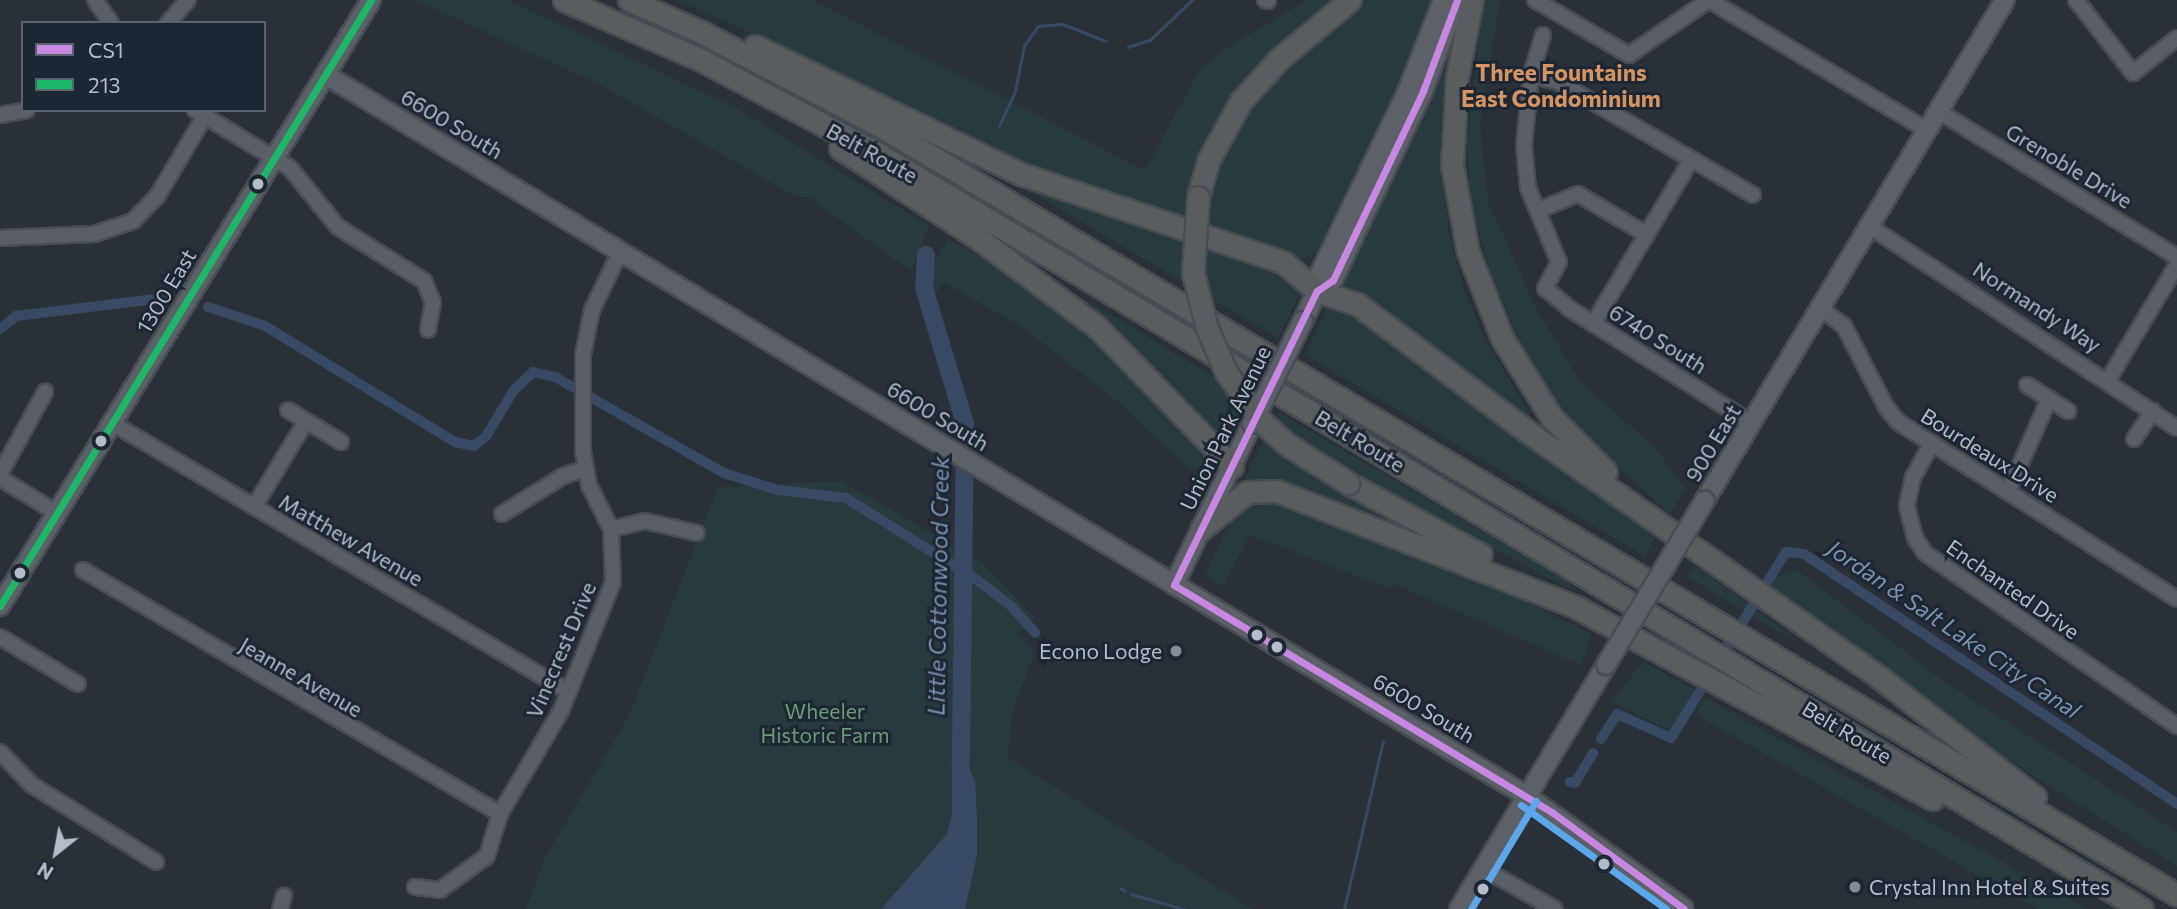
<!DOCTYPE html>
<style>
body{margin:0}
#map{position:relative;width:2177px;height:909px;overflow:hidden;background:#2a3038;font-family:Commissioner,sans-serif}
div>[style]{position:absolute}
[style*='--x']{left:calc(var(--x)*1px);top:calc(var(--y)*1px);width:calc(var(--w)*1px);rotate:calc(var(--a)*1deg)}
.green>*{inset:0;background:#273a3e}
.water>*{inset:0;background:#384963}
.stream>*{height:2.5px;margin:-1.25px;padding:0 1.25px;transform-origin:1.25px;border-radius:1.25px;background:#384963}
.canal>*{height:10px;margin:-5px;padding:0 5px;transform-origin:5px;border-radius:5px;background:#384963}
.river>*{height:18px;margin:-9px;padding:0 9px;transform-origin:9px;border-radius:9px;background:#384963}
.roads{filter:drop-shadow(2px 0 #484c53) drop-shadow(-2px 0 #484c53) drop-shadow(0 2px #484c53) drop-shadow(0 -2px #484c53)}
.minor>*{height:14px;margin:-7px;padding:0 7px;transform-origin:7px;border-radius:7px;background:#5a5e66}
.major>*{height:18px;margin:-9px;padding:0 9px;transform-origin:9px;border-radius:9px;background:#5c6168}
.highway>*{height:21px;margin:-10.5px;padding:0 10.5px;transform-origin:10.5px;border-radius:10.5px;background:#5a5d60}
.bridges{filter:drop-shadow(2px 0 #484c55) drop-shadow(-2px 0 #484c55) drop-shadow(0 2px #484c55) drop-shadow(0 -2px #484c55)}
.major-bridge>*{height:18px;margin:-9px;padding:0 9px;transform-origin:9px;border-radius:9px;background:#5c6168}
.highway-bridge>*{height:21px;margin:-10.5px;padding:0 10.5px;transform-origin:10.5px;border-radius:10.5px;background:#5a5d60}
.bus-1>*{height:7px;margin:-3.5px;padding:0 3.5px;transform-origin:3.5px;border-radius:3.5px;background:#c787e3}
.bus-2>*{height:7px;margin:-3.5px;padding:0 3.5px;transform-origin:3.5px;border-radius:3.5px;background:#1ab867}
.bus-3>*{height:7px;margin:-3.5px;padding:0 3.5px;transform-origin:3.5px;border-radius:3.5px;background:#5aa8eb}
.dots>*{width:19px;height:19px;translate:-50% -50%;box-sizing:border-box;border:4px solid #1d2633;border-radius:50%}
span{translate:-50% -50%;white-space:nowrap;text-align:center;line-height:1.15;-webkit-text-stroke:6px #1d2633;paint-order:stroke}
.street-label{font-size:21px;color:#b4bcc9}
.poi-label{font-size:21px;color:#b4bcc9}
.right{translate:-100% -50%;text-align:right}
.left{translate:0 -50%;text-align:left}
.park-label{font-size:21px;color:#6b9a76}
.neighbourhood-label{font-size:23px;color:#d59563;font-weight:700}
.water-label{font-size:23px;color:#7c92b1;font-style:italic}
.legend{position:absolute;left:21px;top:21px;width:245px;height:91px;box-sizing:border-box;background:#1d2633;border:2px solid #59626f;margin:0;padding:9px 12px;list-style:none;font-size:21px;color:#b4bcc9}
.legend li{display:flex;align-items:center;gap:14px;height:35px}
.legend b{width:35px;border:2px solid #59626f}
.north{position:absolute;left:21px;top:818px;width:70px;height:70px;-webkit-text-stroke:5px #1d2633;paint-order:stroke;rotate:211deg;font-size:19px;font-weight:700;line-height:28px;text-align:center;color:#b4bcc9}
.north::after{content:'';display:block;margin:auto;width:24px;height:32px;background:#b4bcc9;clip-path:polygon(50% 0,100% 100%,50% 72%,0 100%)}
</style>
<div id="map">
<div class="green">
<div style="clip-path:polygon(416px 0,508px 0,736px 108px,929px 226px,911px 271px,810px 198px,795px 196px,601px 85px)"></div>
<div style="clip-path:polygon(678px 0,812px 0,1145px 170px,1199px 71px,1224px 50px,1307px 0,1341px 0,1260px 63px,1232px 96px,1201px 154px,1183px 220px,1004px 156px,857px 81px)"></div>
<div style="clip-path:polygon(1367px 0,1433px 0,1387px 115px,1320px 250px,1299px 260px,1211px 235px,1208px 199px,1216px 170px,1243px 113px,1299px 53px)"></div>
<div style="clip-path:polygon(1483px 0,1500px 0,1480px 123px,1488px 202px,1537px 310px,1579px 380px,1657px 450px,1685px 489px,1670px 514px,1586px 437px,1549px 395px,1516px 335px,1488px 266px,1471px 202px,1467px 142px,1479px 45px,1475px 41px)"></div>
<div style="clip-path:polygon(1451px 43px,1440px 149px,1449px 232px,1464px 290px,1484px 337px,1538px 429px,1356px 291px,1339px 289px)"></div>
<div style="clip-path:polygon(991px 168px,1150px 229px,1284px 270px,1300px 285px,1300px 293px,1278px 338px)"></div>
<div style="clip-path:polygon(948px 239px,1001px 268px,1058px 311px,1123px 370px,1212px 465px,1189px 469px,1123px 406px,1024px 328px,944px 282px,934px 296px,929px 282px,932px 268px)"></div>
<div style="clip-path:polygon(1027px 265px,1217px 378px,1241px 413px,1233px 431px,1218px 437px)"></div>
<div style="clip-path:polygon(1348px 305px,1656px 536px,1645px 556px,1305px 355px,1328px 306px)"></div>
<div style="clip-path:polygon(1278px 412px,1572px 583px,1569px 589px,1316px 455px,1274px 421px)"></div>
<div style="clip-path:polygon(1264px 439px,1313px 475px,1462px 554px,1277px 478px,1271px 483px,1242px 485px)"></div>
<div style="clip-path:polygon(841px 481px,982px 562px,1034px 617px,1017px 634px,1035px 652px,1012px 712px,1008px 758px,1253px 909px,526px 909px,545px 858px,629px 716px,718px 487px)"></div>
<div style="clip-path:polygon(1268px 496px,1490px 585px,1592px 634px,1581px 665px,1394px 584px,1391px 589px,1250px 535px,1223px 586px,1207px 575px,1208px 568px,1236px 510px,1240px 504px)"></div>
<div style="clip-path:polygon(1694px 565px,1788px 633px,1786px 636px,1687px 577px)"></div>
<div style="clip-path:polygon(1797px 570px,1942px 680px,2177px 832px,2177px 866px,2015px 764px,1768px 592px,1778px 576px)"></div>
<div style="clip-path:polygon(1643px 662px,1697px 691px,1673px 732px,1611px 702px)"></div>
<div style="clip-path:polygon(1705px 697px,1772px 735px,2088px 909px,2038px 909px,1700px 717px,1698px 709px)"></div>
</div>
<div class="water">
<div style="clip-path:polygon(960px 745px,975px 782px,977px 816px,977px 855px,965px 909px,881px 909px,947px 834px,952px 814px,952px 773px)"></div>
</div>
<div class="stream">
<div style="--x:1128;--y:47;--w:23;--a:-18"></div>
<div style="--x:1150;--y:40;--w:58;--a:-43.6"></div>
<div style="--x:999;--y:126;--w:38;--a:-65"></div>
<div style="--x:1015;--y:91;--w:46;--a:-78.7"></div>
<div style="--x:1024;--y:46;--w:24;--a:-55"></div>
<div style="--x:1038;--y:26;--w:25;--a:-5"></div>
<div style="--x:1063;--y:24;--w:46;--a:21.6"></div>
<div style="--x:1121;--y:888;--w:5;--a:37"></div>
<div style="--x:1131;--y:894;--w:55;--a:15.8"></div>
<div style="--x:1344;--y:909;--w:172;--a:-76.9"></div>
</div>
<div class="canal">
<div style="--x:208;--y:307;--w:60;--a:18.4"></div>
<div style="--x:265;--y:326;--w:223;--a:31.4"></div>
<div style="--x:455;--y:442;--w:19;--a:12"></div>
<div style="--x:474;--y:446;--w:16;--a:-40"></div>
<div style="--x:486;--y:436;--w:54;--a:-58.7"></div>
<div style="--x:514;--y:390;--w:26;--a:-43"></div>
<div style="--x:533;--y:372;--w:23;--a:13"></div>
<div style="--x:555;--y:377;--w:194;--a:29.6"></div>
<div style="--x:724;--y:473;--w:57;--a:17.5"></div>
<div style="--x:778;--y:490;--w:68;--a:6.7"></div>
<div style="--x:846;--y:498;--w:155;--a:32"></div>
<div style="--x:977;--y:580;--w:43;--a:37.4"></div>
<div style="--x:1011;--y:606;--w:36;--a:48"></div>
<div style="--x:0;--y:329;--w:21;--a:-39"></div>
<div style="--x:16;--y:316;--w:148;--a:-7"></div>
<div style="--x:1601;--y:739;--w:30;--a:-57"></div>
<div style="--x:1617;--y:714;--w:59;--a:24"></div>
<div style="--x:1671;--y:738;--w:219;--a:-58.3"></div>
<div style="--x:1786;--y:552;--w:18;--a:6"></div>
<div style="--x:1804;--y:554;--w:449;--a:33.8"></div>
<div style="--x:1570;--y:782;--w:5;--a:11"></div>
<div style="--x:1575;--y:783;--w:35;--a:-59"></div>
</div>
<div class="river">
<div style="--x:926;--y:255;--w:33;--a:93"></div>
<div style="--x:924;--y:288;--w:142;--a:73.2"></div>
<div style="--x:965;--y:424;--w:345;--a:90.7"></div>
</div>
<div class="roads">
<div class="minor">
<div style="--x:95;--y:0;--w:28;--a:55"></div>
<div style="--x:1265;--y:0;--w:3;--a:18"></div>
<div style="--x:1535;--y:0;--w:109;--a:30.3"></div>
<div style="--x:1629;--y:55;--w:97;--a:-34.5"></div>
<div style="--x:1709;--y:0;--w:254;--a:30.8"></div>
<div style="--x:2076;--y:0;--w:93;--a:52"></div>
<div style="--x:2133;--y:73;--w:56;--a:-38.5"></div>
<div style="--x:168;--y:23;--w:30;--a:-49"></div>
<div style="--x:1543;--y:35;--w:42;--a:106.7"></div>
<div style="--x:1531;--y:75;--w:70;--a:95.7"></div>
<div style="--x:1524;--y:145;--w:43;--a:84.7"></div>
<div style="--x:1528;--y:188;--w:80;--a:67.3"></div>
<div style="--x:1559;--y:262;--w:30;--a:118"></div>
<div style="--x:1545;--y:288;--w:33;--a:40"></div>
<div style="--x:1570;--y:309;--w:214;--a:32.2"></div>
<div style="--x:1531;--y:75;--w:30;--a:15"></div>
<div style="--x:1560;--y:83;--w:223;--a:30.1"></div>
<div style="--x:195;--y:110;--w:111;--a:31.4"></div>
<div style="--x:290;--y:168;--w:76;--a:50.9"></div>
<div style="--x:338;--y:227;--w:102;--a:32.1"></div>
<div style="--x:424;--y:281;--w:23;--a:67"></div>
<div style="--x:433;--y:302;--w:28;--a:100"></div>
<div style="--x:1938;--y:111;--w:280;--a:31.4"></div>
<div style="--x:0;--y:115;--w:27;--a:-10"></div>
<div style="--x:1539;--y:210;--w:42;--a:-22.3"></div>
<div style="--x:1578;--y:194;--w:80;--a:30.7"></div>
<div style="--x:1869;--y:226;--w:368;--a:33.3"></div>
<div style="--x:0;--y:238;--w:94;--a:-2.4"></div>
<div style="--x:94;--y:234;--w:41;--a:-18.4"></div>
<div style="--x:133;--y:221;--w:36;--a:-46"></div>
<div style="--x:158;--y:195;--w:92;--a:-59.3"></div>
<div style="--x:1820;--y:308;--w:30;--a:37"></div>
<div style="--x:1844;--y:326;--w:91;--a:62.6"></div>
<div style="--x:1886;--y:407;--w:19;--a:51"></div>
<div style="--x:1898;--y:422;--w:330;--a:32.4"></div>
<div style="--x:1593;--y:324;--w:191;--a:-59.1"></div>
<div style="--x:2108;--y:380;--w:134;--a:-59"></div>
<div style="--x:2027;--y:385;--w:49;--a:32.4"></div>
<div style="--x:288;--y:410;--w:62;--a:31.1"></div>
<div style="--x:112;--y:423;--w:530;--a:30.48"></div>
<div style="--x:2134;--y:439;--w:34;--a:-56"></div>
<div style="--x:1932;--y:443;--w:39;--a:119"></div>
<div style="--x:1913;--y:477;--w:30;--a:102"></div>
<div style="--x:1907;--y:506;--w:33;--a:76"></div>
<div style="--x:1915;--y:538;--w:18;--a:56"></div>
<div style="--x:1925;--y:553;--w:306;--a:34.5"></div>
<div style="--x:0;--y:474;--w:94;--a:-61.2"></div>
<div style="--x:0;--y:478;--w:67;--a:31.6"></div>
<div style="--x:2008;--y:492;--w:102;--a:-66.2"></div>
<div style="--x:254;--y:507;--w:100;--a:-58.8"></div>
<div style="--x:502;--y:514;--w:72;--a:-31.9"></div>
<div style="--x:563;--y:476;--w:23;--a:-18"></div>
<div style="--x:611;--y:529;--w:35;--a:-13"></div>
<div style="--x:645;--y:521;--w:53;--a:13"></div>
<div style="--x:83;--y:570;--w:483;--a:30.3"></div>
<div style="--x:0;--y:637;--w:91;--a:31.1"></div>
<div style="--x:0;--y:752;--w:46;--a:45.9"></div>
<div style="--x:32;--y:785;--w:146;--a:31.8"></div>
<div style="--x:1484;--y:869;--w:81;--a:29.4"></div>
<div style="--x:415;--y:887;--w:25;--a:7"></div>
<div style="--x:440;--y:890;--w:58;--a:-35.9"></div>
<div style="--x:487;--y:856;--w:44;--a:-72.8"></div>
<div style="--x:500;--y:814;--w:120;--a:-59.4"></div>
<div style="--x:561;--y:711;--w:139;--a:-68"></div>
<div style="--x:613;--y:582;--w:53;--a:-92.2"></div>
<div style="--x:611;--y:529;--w:49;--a:-116.6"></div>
<div style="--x:589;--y:485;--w:36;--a:-100"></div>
<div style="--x:583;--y:450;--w:95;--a:-90"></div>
<div style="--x:583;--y:355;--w:46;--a:-78.7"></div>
<div style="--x:592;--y:310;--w:64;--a:-64.2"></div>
<div style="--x:280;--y:909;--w:14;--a:-73"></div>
</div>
<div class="major">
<div style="--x:326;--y:75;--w:1401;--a:30.98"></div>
<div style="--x:1527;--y:796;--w:193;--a:35.7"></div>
<div style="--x:1317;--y:291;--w:19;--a:-35"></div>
<div style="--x:1333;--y:280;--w:209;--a:-64.5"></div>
<div style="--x:1423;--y:91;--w:97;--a:-69.5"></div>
<div style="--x:1303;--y:321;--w:33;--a:-65"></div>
<div style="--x:1317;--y:291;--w:16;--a:-83"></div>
<div style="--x:1319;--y:275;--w:203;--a:-64.3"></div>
<div style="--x:1407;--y:92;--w:99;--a:-68.6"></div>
<div style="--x:1705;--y:500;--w:583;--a:-59.04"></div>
<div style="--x:1174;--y:585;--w:179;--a:-64.2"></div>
<div style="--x:0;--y:606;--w:711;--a:-58.52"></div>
<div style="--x:1459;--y:909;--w:285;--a:-58.9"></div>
</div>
<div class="highway">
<div style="--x:564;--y:0;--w:147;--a:23.6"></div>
<div style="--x:699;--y:59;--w:205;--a:27.9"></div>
<div style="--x:880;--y:155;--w:1470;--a:30.86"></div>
<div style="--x:629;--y:0;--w:81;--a:24"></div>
<div style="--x:703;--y:33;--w:202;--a:27.7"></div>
<div style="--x:882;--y:127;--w:1506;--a:30.67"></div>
<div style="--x:1472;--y:0;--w:78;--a:101"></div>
<div style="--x:1457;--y:77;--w:88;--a:93.3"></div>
<div style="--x:1452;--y:165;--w:88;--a:79.6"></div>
<div style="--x:1468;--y:252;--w:92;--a:68.4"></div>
<div style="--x:1502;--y:338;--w:94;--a:58"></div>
<div style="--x:1552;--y:418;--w:76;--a:45"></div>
<div style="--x:755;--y:46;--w:295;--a:25.7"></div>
<div style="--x:1021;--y:174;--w:276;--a:18.6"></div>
<div style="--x:1283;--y:262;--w:45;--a:40.5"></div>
<div style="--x:1317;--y:291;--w:42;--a:18"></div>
<div style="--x:1357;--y:304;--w:214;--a:36.8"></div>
<div style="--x:1528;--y:432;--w:428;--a:34.9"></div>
<div style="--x:1879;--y:677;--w:197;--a:37.6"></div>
<div style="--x:840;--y:148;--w:170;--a:33.2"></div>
<div style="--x:982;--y:241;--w:144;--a:36.8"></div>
<div style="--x:1097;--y:327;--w:194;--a:45.8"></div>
<div style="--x:1198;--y:197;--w:37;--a:-74"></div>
<div style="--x:1208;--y:161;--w:68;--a:-61.2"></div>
<div style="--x:1241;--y:101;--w:57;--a:-47.9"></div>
<div style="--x:1279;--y:59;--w:92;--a:-39.7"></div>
<div style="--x:1348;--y:483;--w:151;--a:28.4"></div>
<div style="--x:1201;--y:529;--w:59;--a:-38.8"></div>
<div style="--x:1247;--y:492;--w:30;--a:-2"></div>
<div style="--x:1277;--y:491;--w:321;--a:21.2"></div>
<div style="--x:1576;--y:607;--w:405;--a:28.3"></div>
</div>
</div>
<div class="bridges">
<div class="major-bridge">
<div style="--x:1252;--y:424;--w:115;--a:-63.7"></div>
<div style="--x:1606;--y:665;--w:192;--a:-59"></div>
</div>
<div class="highway-bridge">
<div style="--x:1198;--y:197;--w:76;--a:93.8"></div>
<div style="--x:1193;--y:273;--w:57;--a:75.7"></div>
<div style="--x:1207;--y:328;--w:48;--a:66.6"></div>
<div style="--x:1226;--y:372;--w:62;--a:54.2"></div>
<div style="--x:1262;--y:422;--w:31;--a:42"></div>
<div style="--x:1285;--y:443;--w:75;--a:32.4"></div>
</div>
</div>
<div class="bus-1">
<div style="--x:1174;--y:585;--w:327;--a:-64.1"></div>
<div style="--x:1317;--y:291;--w:19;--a:-35"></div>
<div style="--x:1333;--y:280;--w:209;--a:-64.5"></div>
<div style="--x:1423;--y:91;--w:97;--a:-69.5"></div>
<div style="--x:1174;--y:585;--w:442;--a:31"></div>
<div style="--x:1553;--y:813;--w:162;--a:36.2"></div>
</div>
<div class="bus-2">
<div style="--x:0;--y:606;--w:711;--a:-58.52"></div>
</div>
<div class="bus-3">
<div style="--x:1521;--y:805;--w:178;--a:35.6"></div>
<div style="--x:1471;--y:909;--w:126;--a:-59"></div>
</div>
<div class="dots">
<div style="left:258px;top:184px;background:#b4bcc9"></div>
<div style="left:101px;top:441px;background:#b4bcc9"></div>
<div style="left:20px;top:573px;background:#b4bcc9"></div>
<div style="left:1257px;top:635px;background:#b4bcc9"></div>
<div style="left:1277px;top:647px;background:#b4bcc9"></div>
<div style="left:1176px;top:651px;background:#848b96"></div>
<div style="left:1604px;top:864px;background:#b4bcc9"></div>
<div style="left:1855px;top:887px;background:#848b96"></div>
<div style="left:1483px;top:889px;background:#b4bcc9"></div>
</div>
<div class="street-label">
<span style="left:452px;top:124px;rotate:31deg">6600 South</span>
<span style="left:872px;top:153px;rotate:29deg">Belt Route</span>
<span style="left:2069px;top:166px;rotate:31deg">Grenoble Drive</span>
<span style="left:166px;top:291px;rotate:-59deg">1300 East</span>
<span style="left:2037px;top:307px;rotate:33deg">Normandy Way</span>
<span style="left:1658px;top:339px;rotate:32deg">6740 South</span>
<span style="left:938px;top:416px;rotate:31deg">6600 South</span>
<span style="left:1225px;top:428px;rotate:-64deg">Union Park Avenue</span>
<span style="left:1360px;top:441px;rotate:31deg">Belt Route</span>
<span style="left:1713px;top:443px;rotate:-59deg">900 East</span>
<span style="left:1990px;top:455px;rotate:32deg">Bourdeaux Drive</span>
<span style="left:351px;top:540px;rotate:30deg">Matthew Avenue</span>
<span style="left:2013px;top:589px;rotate:35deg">Enchanted Drive</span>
<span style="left:561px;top:650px;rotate:-67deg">Vinecrest Drive</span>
<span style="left:301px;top:677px;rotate:30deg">Jeanne Avenue</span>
<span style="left:1424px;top:708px;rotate:31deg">6600 South</span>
<span style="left:1847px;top:732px;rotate:31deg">Belt Route</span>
</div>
<div class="poi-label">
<span class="right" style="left:1162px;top:651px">Econo Lodge</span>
<span class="left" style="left:1869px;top:887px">Crystal Inn Hotel &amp; Suites</span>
</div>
<div class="park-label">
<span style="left:825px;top:723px">Wheeler<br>Historic Farm</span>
</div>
<div class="neighbourhood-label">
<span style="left:1561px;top:85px">Three Fountains<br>East Condominium</span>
</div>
<div class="water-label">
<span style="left:938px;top:586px;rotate:-89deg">Little Cottonwood Creek</span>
<span style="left:1954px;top:629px;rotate:34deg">Jordan &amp; Salt Lake City Canal</span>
</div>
<ul class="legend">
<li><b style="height:9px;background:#c787e3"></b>CS1</li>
<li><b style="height:9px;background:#1ab867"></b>213</li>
</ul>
<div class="north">N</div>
</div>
